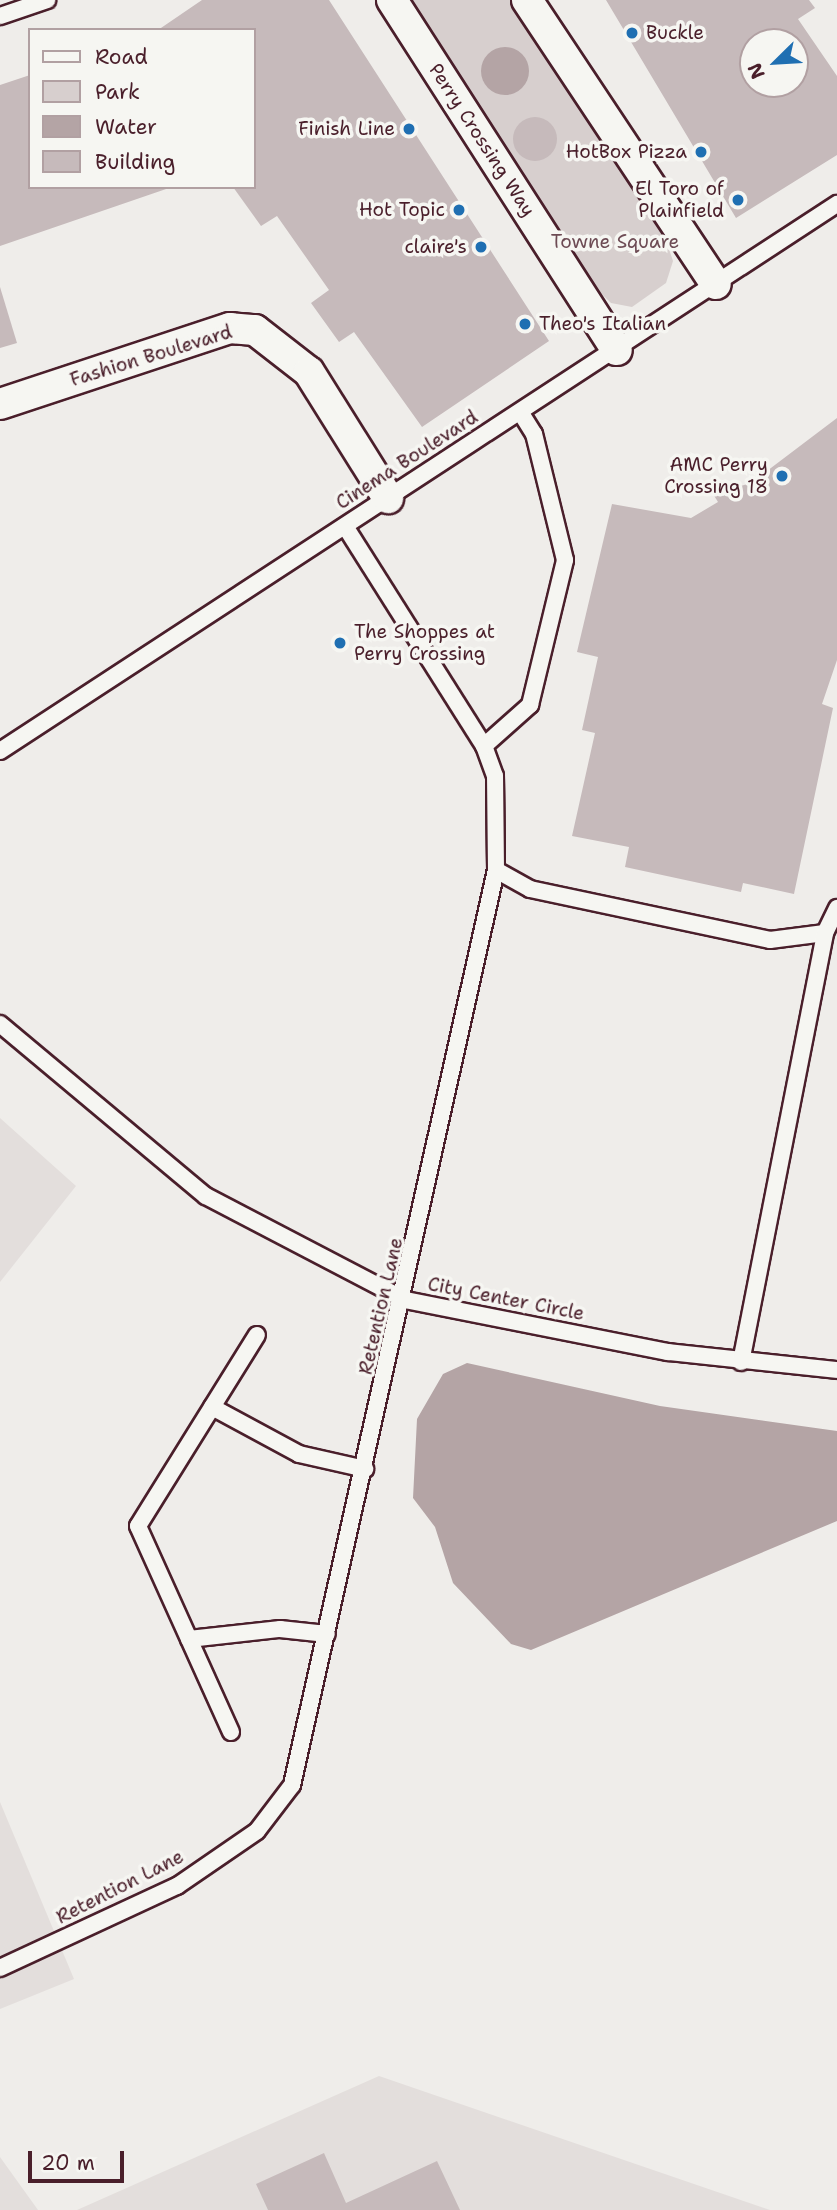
<!DOCTYPE html>
<style>
body{margin:0}
#map{position:relative;width:837px;height:2210px;overflow:hidden;background:#efedea;font-family:"Shantell Sans",sans-serif}
div>[style]{position:absolute}
[style*='--x']{left:calc(var(--x)*1px);top:calc(var(--y)*1px);width:calc(var(--w)*1px);rotate:calc(var(--a)*1deg)}
.built>*{inset:0;background:#e3dedc}
.green>*{inset:0;background:#d7cfce}
.water>*{inset:0;background:#b4a4a5}
.round{border-radius:50%}
.building>*{inset:0;background:#c6babb}
.roads{filter:drop-shadow(2px 0 #4a1f2b) drop-shadow(-2px 0 #4a1f2b) drop-shadow(0 2px #4a1f2b) drop-shadow(0 -2px #4a1f2b)}
.lane>*{height:16px;margin:-8px;padding:0 8px;transform-origin:8px;border-radius:8px;background:#f6f6f2}
.street>*{height:30px;margin:-15px;padding:0 15px;transform-origin:15px;border-radius:15px;background:#f6f6f2}
.dots>*{width:19px;height:19px;translate:-50% -50%;box-sizing:border-box;border:4px solid #f6f6f2;border-radius:50%}
span{translate:-50% -50%;white-space:nowrap;text-align:center;line-height:1.15;-webkit-text-stroke:7px #f6f6f2;paint-order:stroke}
.poi-label{font-size:19px;color:#4a1f2b}
.left{translate:0 -50%;text-align:left}
.right{translate:-100% -50%;text-align:right}
.street-label{font-size:19px;color:#4a1f2b}
.park-label{font-size:19px;color:#6d4b54}
.legend{position:absolute;left:28px;top:28px;width:228px;height:161px;box-sizing:border-box;background:#f6f6f2;border:2px solid #b1a0a2;margin:0;padding:9px 12px;list-style:none;font-size:21px;color:#4a1f2b}
.legend li{display:flex;align-items:center;gap:14px;height:35px}
.legend b{width:35px;border:2px solid #b1a0a2}
.north{position:absolute;left:739px;top:28px;width:70px;height:70px;box-sizing:border-box;background:#f6f6f2;border:2px solid #b1a0a2;border-radius:50%;rotate:246deg;font-size:19px;font-weight:700;line-height:28px;text-align:center;color:#4a1f2b}
.north::after{content:'';display:block;margin:auto;width:24px;height:32px;background:#1f6fb2;clip-path:polygon(50% 0,100% 100%,50% 72%,0 100%)}
.scale{position:absolute;left:28px;top:2151px;width:96px;height:32px;box-sizing:border-box;border:4px solid #4a1f2b;border-top:0;padding-left:9px;font-size:21px;line-height:24px;white-space:nowrap;color:#4a1f2b;-webkit-text-stroke:5px #f6f6f2;paint-order:stroke}
</style>
<div id="map">
<div class="built">
<div style="clip-path:polygon(0 1118px,76px 1186px,0 1282px)"></div>
<div style="clip-path:polygon(0 1802px,74px 1979px,0 2009px)"></div>
<div style="clip-path:polygon(379px 2076px,770px 2210px,77px 2210px)"></div>
<div style="clip-path:polygon(0 2157px,38px 2210px,0 2210px)"></div>
</div>
<div class="green">
<div style="clip-path:polygon(409px 0,510px 0,666px 240px,673px 261px,666px 283px,632px 307px,611px 303px,586px 279px)"></div>
</div>
<div class="water">
<div class="round" style="left:481px;top:47px;width:48px;height:48px"></div>
<div style="clip-path:polygon(467px 1363px,660px 1406px,837px 1431px,837px 1521px,531px 1650px,511px 1644px,453px 1583px,435px 1527px,413px 1498px,417px 1419px,443px 1374px)"></div>
</div>
<div class="building">
<div style="clip-path:polygon(202px 0,329px 0,549px 341px,422px 427px,354px 332px,339px 342px,311px 303px,329px 290px,277px 216px,261px 226px,233px 187px,254px 187px,254px 30px,158px 30px)"></div>
<div style="clip-path:polygon(evenodd,606px 0,809px 0,815px 8px,798px 19px,837px 76px,837px 155px,736px 218px,606px 0,753px 42px,795px 42px,795px 84px,753px 84px,753px 42px)"></div>
<div style="clip-path:polygon(30px 75px,30px 187px,169px 188px,0 246px,0 85px)"></div>
<div class="round" style="left:513px;top:117px;width:44px;height:44px"></div>
<div style="clip-path:polygon(0 287px,17px 343px,0 348px)"></div>
<div style="clip-path:polygon(837px 418px,837px 660px,822px 704px,833px 708px,794px 894px,743px 883px,741px 892px,625px 867px,629px 847px,572px 836px,595px 733px,582px 730px,598px 657px,577px 652px,612px 504px,691px 518px,718px 502px,713px 494px,751px 483px)"></div>
<div style="clip-path:polygon(324px 2153px,346px 2203px,437px 2161px,460px 2210px,268px 2210px,256px 2184px)"></div>
</div>
<div class="roads">
<div class="lane">
<div style="--x:0;--y:16;--w:50;--a:-18.8"></div>
<div style="--x:484;--y:746;--w:62;--a:-41.7"></div>
<div style="--x:530;--y:705;--w:149;--a:-76.4"></div>
<div style="--x:565;--y:560;--w:130;--a:-103.8"></div>
<div style="--x:534;--y:434;--w:26;--a:-122"></div>
<div style="--x:0;--y:751;--w:1000;--a:-33.17"></div>
<div style="--x:496;--y:870;--w:39;--a:29"></div>
<div style="--x:530;--y:889;--w:245;--a:12"></div>
<div style="--x:770;--y:940;--w:55;--a:-7.3"></div>
<div style="--x:825;--y:933;--w:28;--a:-64"></div>
<div style="--x:0;--y:1024;--w:268;--a:39.9"></div>
<div style="--x:206;--y:1196;--w:225;--a:27.6"></div>
<div style="--x:405;--y:1300;--w:268;--a:11.2"></div>
<div style="--x:668;--y:1352;--w:170;--a:6.1"></div>
<div style="--x:741;--y:1362;--w:437;--a:-78.9"></div>
<div style="--x:212;--y:1407;--w:99;--a:28.4"></div>
<div style="--x:299;--y:1454;--w:68;--a:12.8"></div>
<div style="--x:189;--y:1639;--w:92;--a:-6.3"></div>
<div style="--x:280;--y:1629;--w:47;--a:6.1"></div>
<div style="--x:231;--y:1732;--w:226;--a:-114.3"></div>
<div style="--x:138;--y:1526;--w:225;--a:-58.1"></div>
<div style="--x:0;--y:1968;--w:195;--a:-24.9"></div>
<div style="--x:177;--y:1886;--w:97;--a:-34.5"></div>
<div style="--x:257;--y:1831;--w:58;--a:-52.7"></div>
<div style="--x:292;--y:1785;--w:937;--a:-77.43"></div>
<div style="--x:496;--y:870;--w:94;--a:-90.6"></div>
<div style="--x:495;--y:776;--w:32;--a:-110"></div>
<div style="--x:484;--y:746;--w:260;--a:-122.3"></div>
</div>
<div class="street">
<div style="--x:392;--y:0;--w:416;--a:57.3"></div>
<div style="--x:527;--y:0;--w:341;--a:56.4"></div>
<div style="--x:0;--y:404;--w:242;--a:-18.3"></div>
<div style="--x:230;--y:328;--w:25;--a:5"></div>
<div style="--x:255;--y:330;--w:68;--a:37.9"></div>
<div style="--x:309;--y:372;--w:149;--a:57.9"></div>
</div>
</div>
<div class="dots">
<div style="left:632px;top:33px;background:#1f6fb2"></div>
<div style="left:409px;top:129px;background:#1f6fb2"></div>
<div style="left:701px;top:152px;background:#1f6fb2"></div>
<div style="left:738px;top:200px;background:#1f6fb2"></div>
<div style="left:459px;top:210px;background:#1f6fb2"></div>
<div style="left:481px;top:247px;background:#1f6fb2"></div>
<div style="left:525px;top:324px;background:#1f6fb2"></div>
<div style="left:782px;top:476px;background:#1f6fb2"></div>
<div style="left:340px;top:643px;background:#1f6fb2"></div>
</div>
<div class="poi-label">
<span class="left" style="left:646px;top:33px">Buckle</span>
<span class="right" style="left:395px;top:129px">Finish Line</span>
<span class="right" style="left:687px;top:152px">HotBox Pizza</span>
<span class="right" style="left:724px;top:200px">El Toro of<br>Plainfield</span>
<span class="right" style="left:445px;top:210px">Hot Topic</span>
<span class="right" style="left:467px;top:247px">claire's</span>
<span class="left" style="left:539px;top:324px">Theo's Italian</span>
<span class="right" style="left:768px;top:476px">AMC Perry<br>Crossing 18</span>
<span class="left" style="left:354px;top:643px">The Shoppes at<br>Perry Crossing</span>
</div>
<div class="street-label">
<span style="left:482px;top:140px;rotate:57deg">Perry Crossing Way</span>
<span style="left:151px;top:356px;rotate:-17deg">Fashion Boulevard</span>
<span style="left:407px;top:460px;rotate:-33deg">Cinema Boulevard</span>
<span style="left:506px;top:1299px;rotate:11deg">City Center Circle</span>
<span style="left:381px;top:1306px;rotate:-77deg">Retention Lane</span>
<span style="left:120px;top:1887px;rotate:-27deg">Retention Lane</span>
</div>
<div class="park-label">
<span style="left:615px;top:242px">Towne Square</span>
</div>
<ul class="legend">
<li><b style="height:9px;background:#f6f6f2"></b>Road</li>
<li><b style="height:19px;background:#d7cfce"></b>Park</li>
<li><b style="height:19px;background:#b4a4a5"></b>Water</li>
<li><b style="height:19px;background:#c6babb"></b>Building</li>
</ul>
<div class="north">N</div>
<div class="scale">20 m</div>
</div>
